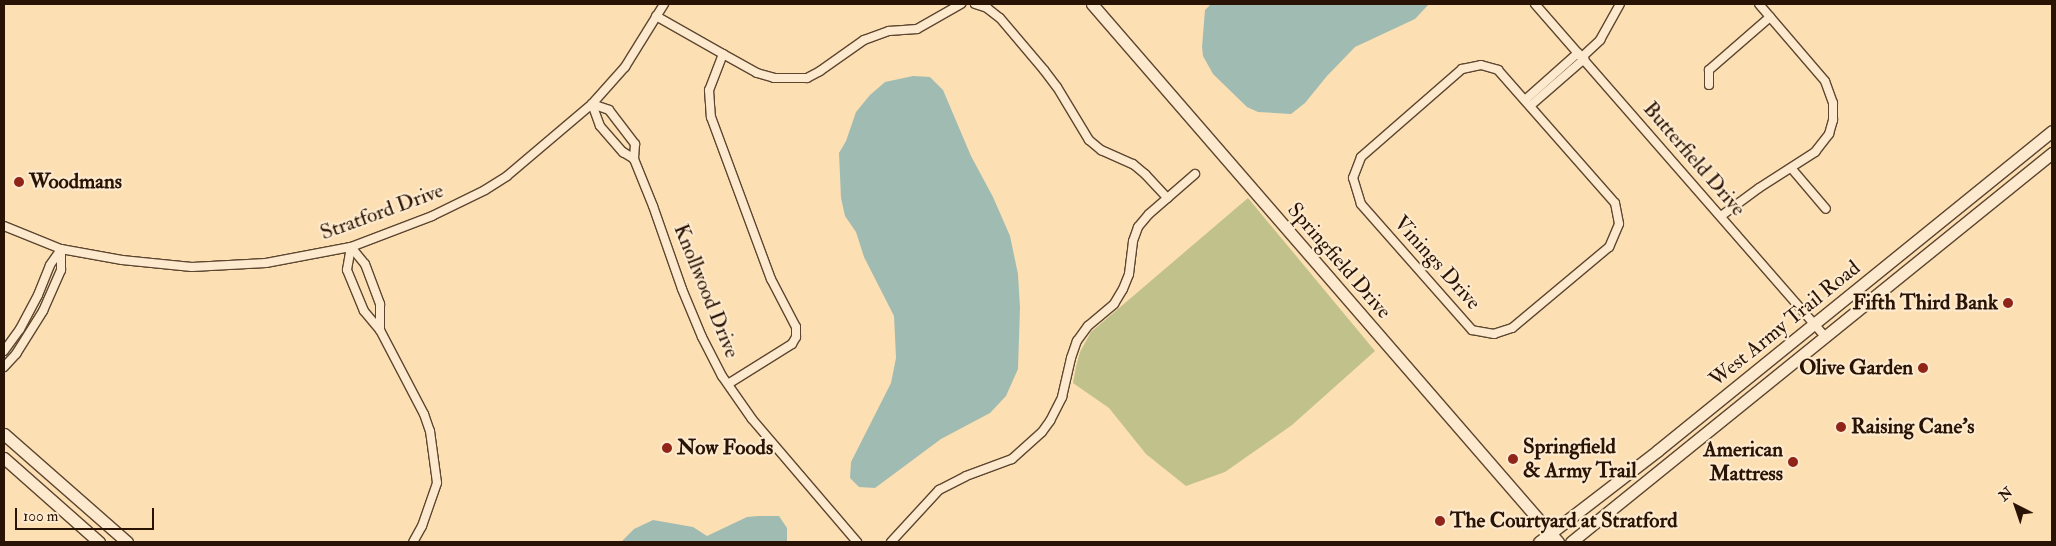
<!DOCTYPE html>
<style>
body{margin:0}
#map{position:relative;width:2056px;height:546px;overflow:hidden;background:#fcdfb3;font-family:"IM FELL Double Pica",serif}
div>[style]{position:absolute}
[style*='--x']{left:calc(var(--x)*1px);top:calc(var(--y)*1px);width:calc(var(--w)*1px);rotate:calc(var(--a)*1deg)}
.green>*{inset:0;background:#c1c18b}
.water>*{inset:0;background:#a0bcb2}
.roads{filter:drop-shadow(1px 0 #5d4630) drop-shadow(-1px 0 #5d4630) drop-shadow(0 1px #5d4630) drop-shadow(0 -1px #5d4630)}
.street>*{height:8px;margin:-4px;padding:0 4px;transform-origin:4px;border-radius:4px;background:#fdeace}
.secondary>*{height:11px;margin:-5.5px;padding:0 5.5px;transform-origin:5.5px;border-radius:5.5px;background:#fdeace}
.dots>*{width:14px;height:14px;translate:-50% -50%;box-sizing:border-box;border:2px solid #fdeace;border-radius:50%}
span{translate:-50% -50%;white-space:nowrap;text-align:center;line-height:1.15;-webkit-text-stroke:4.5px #fdeace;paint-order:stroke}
.street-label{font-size:21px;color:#281305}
.poi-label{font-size:21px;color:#281305;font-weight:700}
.left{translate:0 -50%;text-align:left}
.right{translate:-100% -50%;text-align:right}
.frame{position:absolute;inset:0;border:5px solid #281305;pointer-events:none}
.north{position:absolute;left:1991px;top:481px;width:50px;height:50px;-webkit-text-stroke:4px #fdeace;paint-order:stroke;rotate:319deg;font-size:14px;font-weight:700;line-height:20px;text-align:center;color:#281305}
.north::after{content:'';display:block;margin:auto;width:18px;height:22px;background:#281305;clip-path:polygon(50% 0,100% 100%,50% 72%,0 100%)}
.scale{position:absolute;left:15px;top:508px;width:139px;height:22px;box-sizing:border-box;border:2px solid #281305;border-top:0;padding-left:6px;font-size:15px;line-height:18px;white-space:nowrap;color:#281305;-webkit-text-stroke:4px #fdeace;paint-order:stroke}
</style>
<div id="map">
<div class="green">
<div style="clip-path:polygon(1248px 198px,1375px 351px,1292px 425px,1225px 472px,1186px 486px,1146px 454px,1109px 408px,1073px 383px,1076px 367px,1080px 352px,1091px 332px)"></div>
</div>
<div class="water">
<div style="clip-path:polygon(1211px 4px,1429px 4px,1415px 19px,1355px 47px,1327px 76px,1305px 103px,1291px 114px,1258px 112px,1247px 107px,1213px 74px,1203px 56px,1202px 47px,1205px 10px)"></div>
<div style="clip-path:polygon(913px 76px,930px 77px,943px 90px,971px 156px,993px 197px,1010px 236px,1018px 274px,1020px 308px,1018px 369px,1006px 396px,990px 413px,941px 439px,875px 488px,859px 487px,850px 478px,851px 462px,891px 383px,896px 358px,894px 316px,864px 257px,856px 232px,845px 216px,841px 198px,839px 153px,846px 141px,856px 112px,870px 95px,885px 82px)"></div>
<div style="clip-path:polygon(758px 516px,779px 516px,787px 528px,787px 542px,621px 542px,634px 529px,653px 520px,693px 527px,707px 536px,747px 517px)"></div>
</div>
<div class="roads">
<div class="street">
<div style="--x:975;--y:4;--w:13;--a:18"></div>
<div style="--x:987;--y:8;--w:16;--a:38"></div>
<div style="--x:1000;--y:18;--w:68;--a:49.8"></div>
<div style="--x:1044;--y:70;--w:21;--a:53"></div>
<div style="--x:1057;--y:87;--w:62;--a:58.9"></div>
<div style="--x:1089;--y:140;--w:16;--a:40"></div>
<div style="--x:1101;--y:150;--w:35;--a:24"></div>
<div style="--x:1133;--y:164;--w:16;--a:40"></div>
<div style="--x:1145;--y:174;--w:33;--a:47"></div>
<div style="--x:1535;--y:4;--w:442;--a:48.9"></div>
<div style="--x:656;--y:16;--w:77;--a:29.6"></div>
<div style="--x:723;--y:54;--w:39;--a:111"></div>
<div style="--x:709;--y:90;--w:27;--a:86"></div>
<div style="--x:711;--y:117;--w:173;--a:69.7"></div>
<div style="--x:771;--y:279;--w:54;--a:62.5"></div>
<div style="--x:796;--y:327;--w:10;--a:90"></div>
<div style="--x:796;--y:337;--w:8;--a:120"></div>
<div style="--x:792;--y:344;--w:75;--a:148"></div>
<div style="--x:723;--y:54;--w:39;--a:29"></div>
<div style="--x:757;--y:73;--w:18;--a:16"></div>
<div style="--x:774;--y:78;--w:33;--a:0"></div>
<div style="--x:807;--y:78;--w:15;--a:-28"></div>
<div style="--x:820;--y:71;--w:54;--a:-35.2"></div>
<div style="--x:864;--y:40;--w:27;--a:-20"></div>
<div style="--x:889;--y:31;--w:28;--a:-4"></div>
<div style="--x:917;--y:29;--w:51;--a:-29.6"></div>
<div style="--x:1582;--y:57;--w:25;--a:-43"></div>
<div style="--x:1600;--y:40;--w:41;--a:-60.9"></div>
<div style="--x:1481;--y:65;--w:18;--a:16"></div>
<div style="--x:1498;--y:70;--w:177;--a:48.7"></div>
<div style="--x:1615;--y:203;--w:21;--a:79"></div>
<div style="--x:1619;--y:224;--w:25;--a:113"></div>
<div style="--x:1609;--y:247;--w:126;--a:140.1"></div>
<div style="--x:1512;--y:328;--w:19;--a:162"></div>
<div style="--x:1494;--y:334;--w:22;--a:-170"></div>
<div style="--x:1472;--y:330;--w:168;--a:-131.4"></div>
<div style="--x:1361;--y:204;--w:27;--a:-107"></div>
<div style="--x:1353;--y:178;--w:22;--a:-69"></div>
<div style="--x:1361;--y:157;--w:134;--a:-41.1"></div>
<div style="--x:1462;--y:69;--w:19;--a:-12"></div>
<div style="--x:1709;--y:85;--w:15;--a:-90"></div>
<div style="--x:1709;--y:70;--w:81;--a:-41"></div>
<div style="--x:1525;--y:100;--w:71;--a:-41.6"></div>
<div style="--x:592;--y:104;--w:18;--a:19"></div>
<div style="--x:609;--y:110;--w:43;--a:52.6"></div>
<div style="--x:635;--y:144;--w:15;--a:94"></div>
<div style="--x:634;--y:159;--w:51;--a:68"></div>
<div style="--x:653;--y:206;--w:88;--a:70.7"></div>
<div style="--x:682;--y:289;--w:52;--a:67.4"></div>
<div style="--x:702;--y:337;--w:44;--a:62.9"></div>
<div style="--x:722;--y:376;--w:52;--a:55.1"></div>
<div style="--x:752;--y:419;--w:162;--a:49.5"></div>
<div style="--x:592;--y:104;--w:23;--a:70"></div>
<div style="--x:600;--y:126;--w:35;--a:49"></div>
<div style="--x:623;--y:152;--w:13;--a:32"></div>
<div style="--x:1530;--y:106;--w:72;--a:-41"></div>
<div style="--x:1792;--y:169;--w:52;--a:49.6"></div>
<div style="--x:1721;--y:216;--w:47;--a:-36.4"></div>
<div style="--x:1759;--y:188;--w:67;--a:-32.7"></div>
<div style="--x:1815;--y:152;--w:23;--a:-52"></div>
<div style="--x:1829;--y:134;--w:15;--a:-74"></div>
<div style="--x:1833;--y:120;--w:17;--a:-90"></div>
<div style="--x:1833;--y:103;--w:23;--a:-110"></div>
<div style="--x:1825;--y:81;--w:101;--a:-130.6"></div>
<div style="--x:4;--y:226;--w:61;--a:22"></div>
<div style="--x:61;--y:249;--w:62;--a:10.2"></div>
<div style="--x:122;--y:260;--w:70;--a:5.7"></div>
<div style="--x:192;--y:267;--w:74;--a:-3.1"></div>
<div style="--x:266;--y:263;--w:86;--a:-10.7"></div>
<div style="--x:351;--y:247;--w:87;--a:-20.9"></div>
<div style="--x:432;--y:216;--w:59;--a:-26.1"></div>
<div style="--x:485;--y:190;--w:26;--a:-32"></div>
<div style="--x:507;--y:176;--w:111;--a:-40.3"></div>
<div style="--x:592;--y:104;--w:50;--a:-48.3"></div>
<div style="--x:625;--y:67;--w:74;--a:-58.2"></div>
<div style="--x:351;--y:247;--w:23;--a:100"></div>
<div style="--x:347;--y:270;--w:44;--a:67.5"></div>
<div style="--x:364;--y:311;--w:25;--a:50"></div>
<div style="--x:380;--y:330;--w:95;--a:62.4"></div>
<div style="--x:424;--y:414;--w:18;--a:71"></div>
<div style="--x:430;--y:431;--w:52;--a:82.3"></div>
<div style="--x:437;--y:483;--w:46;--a:109.2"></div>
<div style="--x:422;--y:526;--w:18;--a:119"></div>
<div style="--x:351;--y:247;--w:22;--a:51"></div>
<div style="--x:365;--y:264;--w:43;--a:69.4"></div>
<div style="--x:380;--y:304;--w:26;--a:90"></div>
<div style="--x:4;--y:351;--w:27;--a:-54"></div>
<div style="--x:20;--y:329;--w:38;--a:-62"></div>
<div style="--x:38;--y:295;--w:32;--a:-68"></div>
<div style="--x:50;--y:265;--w:19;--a:-55"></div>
<div style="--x:4;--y:367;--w:18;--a:-47"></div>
<div style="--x:16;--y:354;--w:51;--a:-57.9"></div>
<div style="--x:43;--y:311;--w:45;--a:-66.3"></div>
<div style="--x:61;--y:270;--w:21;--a:-90"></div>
<div style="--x:891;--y:542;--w:71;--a:-47.3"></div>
<div style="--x:939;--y:490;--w:30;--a:-27"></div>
<div style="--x:966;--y:476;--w:49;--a:-20.3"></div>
<div style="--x:1012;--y:459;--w:40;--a:-42"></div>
<div style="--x:1042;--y:432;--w:14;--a:-54"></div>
<div style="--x:1050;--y:421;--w:27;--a:-63"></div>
<div style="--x:1062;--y:397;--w:40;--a:-77"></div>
<div style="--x:1071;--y:358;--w:18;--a:-71"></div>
<div style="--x:1077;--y:341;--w:19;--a:-54"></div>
<div style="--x:1088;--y:326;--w:34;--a:-40"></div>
<div style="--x:1114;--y:304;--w:17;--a:-59"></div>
<div style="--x:1123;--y:289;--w:16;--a:-68"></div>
<div style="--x:1129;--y:274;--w:33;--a:-83"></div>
<div style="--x:1133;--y:241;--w:15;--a:-70"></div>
<div style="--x:1138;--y:227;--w:17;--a:-50"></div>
<div style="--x:1149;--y:214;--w:61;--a:-41"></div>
</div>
<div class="secondary">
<div style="--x:1092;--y:4;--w:712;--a:49.1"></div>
<div style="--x:4;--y:434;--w:164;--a:41.3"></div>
<div style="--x:4;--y:458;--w:127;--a:41.5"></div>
<div style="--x:1539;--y:542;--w:149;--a:-37.6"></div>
<div style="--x:1657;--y:451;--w:508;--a:-39.01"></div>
<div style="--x:1571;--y:542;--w:619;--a:-38.96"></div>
</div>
</div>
<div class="dots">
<div style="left:19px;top:182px;background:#8f2418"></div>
<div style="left:2008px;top:303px;background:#8f2418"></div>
<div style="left:1923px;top:368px;background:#8f2418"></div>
<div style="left:1841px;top:427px;background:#8f2418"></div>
<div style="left:667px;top:448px;background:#8f2418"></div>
<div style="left:1513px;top:459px;background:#8f2418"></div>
<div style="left:1793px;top:462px;background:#8f2418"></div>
<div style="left:1440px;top:521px;background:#8f2418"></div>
</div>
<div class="street-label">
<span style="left:1694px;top:159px;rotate:49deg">Butterfield Drive</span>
<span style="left:382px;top:212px;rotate:-20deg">Stratford Drive</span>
<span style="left:1339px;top:261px;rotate:49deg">Springfield Drive</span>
<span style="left:1437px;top:263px;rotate:48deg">Vinings Drive</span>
<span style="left:706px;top:291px;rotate:68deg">Knollwood Drive</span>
<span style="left:1785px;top:324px;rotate:-39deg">West Army Trail Road</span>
</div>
<div class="poi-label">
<span class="left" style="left:29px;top:182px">Woodmans</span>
<span class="right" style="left:1998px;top:303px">Fifth Third Bank</span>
<span class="right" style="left:1913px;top:368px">Olive Garden</span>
<span class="left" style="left:1851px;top:427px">Raising Cane's</span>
<span class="left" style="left:1523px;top:459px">Springfield<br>&amp; Army Trail</span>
<span class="left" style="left:677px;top:448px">Now Foods</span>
<span class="right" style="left:1783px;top:462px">American<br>Mattress</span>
<span class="left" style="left:1450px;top:521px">The Courtyard at Stratford</span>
</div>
<div class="frame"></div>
<div class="north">N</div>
<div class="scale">100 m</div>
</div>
